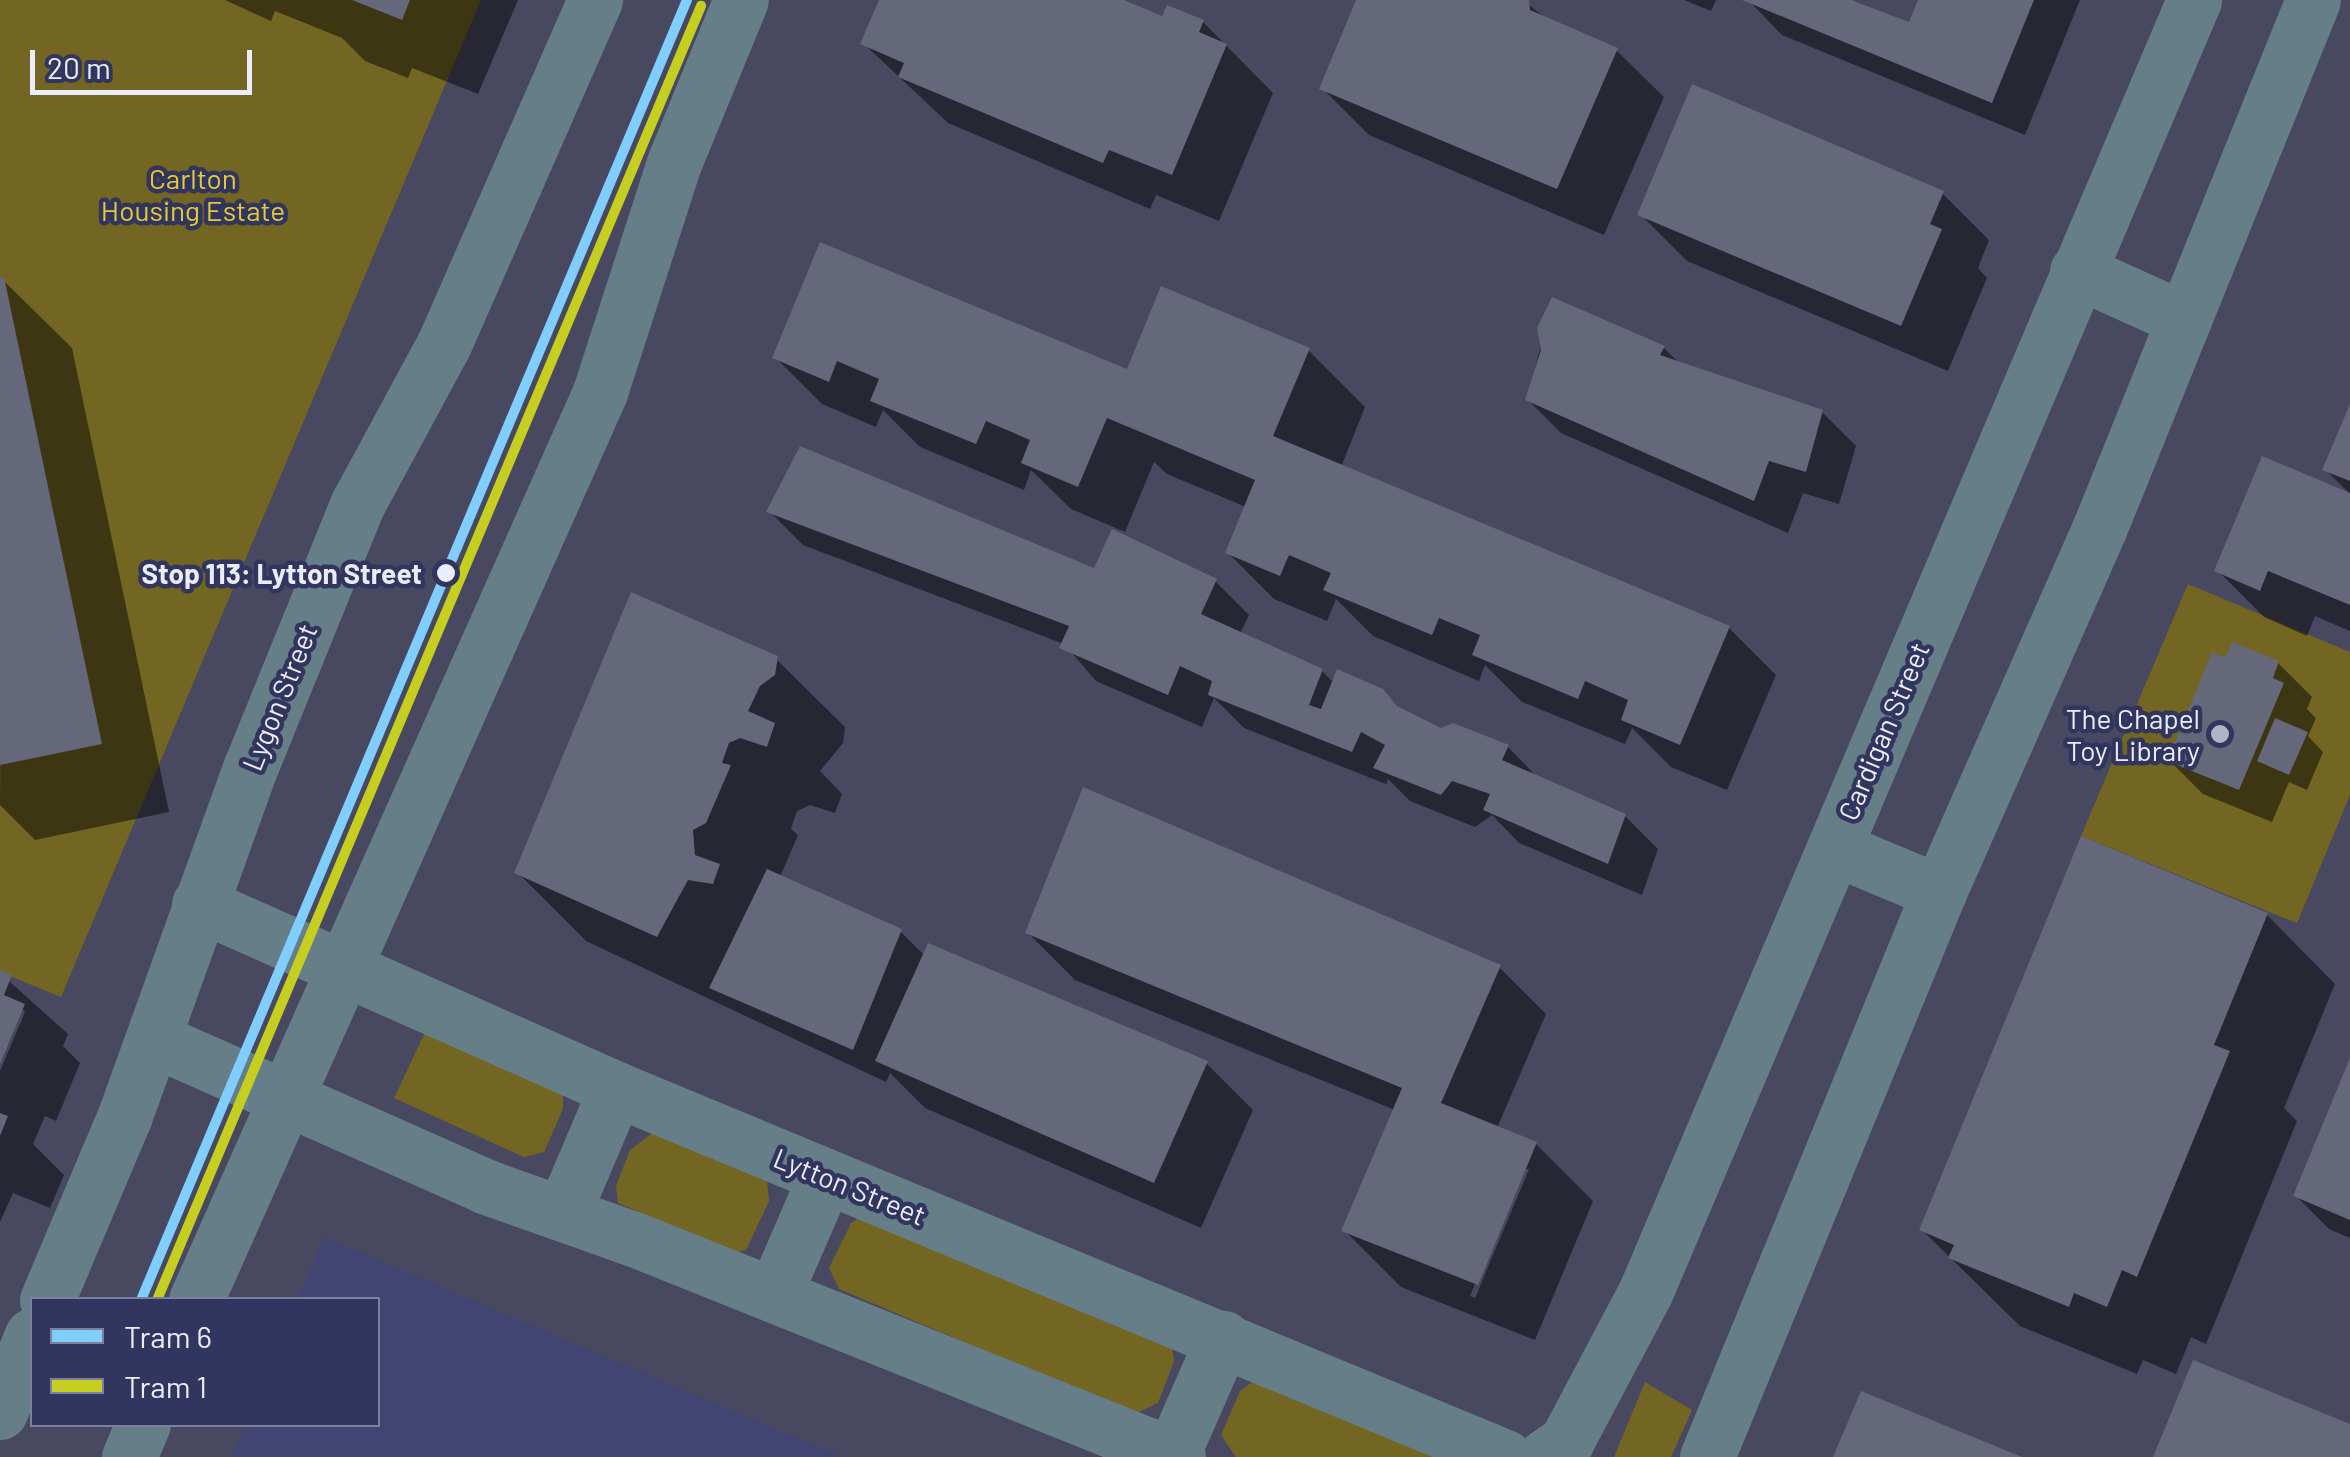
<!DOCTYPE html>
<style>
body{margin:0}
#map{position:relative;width:2350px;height:1457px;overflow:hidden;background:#484960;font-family:Barlow,sans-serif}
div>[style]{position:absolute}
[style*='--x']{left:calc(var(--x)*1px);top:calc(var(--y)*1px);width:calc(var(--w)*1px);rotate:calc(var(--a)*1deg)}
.built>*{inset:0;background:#424572}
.green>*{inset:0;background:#726622}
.shadow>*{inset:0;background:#0007}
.building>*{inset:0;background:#65677a}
.minor>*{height:55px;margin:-27.5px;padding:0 27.5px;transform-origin:27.5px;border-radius:27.5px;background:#667e88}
.tertiary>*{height:55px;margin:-27.5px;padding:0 27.5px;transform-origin:27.5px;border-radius:27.5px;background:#667e88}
.tram-1>*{height:10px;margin:-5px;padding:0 5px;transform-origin:5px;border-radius:5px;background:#80ceff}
.tram-2>*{height:10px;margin:-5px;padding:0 5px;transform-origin:5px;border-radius:5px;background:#c6ce20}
.dots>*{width:28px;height:28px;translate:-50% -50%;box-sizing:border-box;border:5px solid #32355e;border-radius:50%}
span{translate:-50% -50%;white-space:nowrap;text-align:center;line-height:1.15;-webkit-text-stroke:9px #32355e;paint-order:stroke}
.park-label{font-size:28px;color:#e3ca36}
.stop-label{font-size:28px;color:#ebedfd;font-weight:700}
.right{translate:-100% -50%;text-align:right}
.street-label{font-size:28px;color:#ebedfd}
.poi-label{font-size:28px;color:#ebedfd}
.legend{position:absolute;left:30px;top:1297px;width:350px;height:130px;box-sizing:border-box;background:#32355e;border:2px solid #7c7f9e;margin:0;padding:12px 18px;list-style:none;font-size:30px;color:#ebedfd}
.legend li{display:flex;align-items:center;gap:20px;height:50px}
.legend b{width:50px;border:2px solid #7c7f9e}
.scale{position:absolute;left:30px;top:50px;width:222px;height:45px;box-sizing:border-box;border:5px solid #ebedfd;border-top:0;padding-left:12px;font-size:30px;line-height:35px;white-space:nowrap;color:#ebedfd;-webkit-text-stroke:8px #32355e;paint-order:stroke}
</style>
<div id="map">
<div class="built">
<div style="clip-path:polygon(324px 1237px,518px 1320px,841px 1457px,232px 1457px,245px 1425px,378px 1424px,378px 1300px,298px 1299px)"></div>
</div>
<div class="green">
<div style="clip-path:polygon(0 0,481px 0,61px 997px,0 972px)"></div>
<div style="clip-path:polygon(2188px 584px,2350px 652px,2350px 795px,2297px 923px,2081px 836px)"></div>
<div style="clip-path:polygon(428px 1026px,563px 1090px,563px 1109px,544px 1152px,524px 1157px,394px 1098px)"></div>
<div style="clip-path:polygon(654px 1132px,767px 1181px,769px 1201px,746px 1250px,733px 1253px,618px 1203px,616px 1186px,630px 1150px)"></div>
<div style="clip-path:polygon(862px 1216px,1172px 1346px,1174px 1361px,1158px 1403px,1134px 1414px,839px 1289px,829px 1268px,851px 1223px)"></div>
<div style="clip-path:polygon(1252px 1382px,1438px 1457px,1236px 1457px,1221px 1435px,1240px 1391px)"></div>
<div style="clip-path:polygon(1645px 1382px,1692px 1410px,1671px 1457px,1614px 1457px)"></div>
</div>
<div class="shadow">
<div style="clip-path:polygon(225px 0,518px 0,478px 94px,412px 68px,408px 78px,365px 61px,342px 38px,275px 11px,271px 21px)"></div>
<div style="clip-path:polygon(881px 0,1117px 0,1163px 19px,1203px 22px,1273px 93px,1219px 221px,1156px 195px,1150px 209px,948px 123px,863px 43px)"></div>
<div style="clip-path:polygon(1359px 0,1523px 0,1549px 21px,1616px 50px,1664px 97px,1604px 235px,1369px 135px,1322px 88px)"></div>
<div style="clip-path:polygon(1684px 0,1716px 0,1711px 11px)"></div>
<div style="clip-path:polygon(1844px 0,1910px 26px,1921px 0,2080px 0,2025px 135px,1782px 35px,1749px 1px)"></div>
<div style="clip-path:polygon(1942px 193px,1989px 240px,1978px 268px,1987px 278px,1948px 371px,1687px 261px,1640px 214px)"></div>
<div style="clip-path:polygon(3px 280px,72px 348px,169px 812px,35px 840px,0 805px)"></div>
<div style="clip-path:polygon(1553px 300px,1664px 348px,1680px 364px,1822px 412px,1856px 446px,1839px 504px,1803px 493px,1788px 533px,1561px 433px,1527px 399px)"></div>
<div style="clip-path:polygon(1308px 350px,1365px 407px,1341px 467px,1729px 628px,1776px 675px,1727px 790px,1671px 767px,1632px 728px,1625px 744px,1522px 702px,1485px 665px,1479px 681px,1373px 636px,1336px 599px,1327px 621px,1274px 599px,1227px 552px,1246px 507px,1167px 474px,1154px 462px,1125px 532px,1071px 509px,1031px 470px,1024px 490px,920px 447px,883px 410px,876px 427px,822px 404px,775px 357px,1126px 371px)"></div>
<div style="clip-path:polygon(2350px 410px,2350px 494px,2325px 469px)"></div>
<div style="clip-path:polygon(2350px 496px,2350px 631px,2315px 616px,2307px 636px,2264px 617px,2217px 570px)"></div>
<div style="clip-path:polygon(769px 511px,1095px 571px,1215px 581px,1249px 615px,1240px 634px,1322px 671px,1334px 683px,1382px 691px,1404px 713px,1441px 731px,1508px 747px,1539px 779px,1625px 816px,1658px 849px,1642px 895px,1519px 843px,1492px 815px,1475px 827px,1410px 801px,1388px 779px,1386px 784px,1244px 728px,1214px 698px,1202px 727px,1096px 681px,1064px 644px,803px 545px)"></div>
<div style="clip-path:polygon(776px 659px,845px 727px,843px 743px,820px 771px,842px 794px,835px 813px,810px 805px,797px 811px,791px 829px,798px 835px,780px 877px,901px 932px,925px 956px,1206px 1063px,1253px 1110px,1201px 1228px,925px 1108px,890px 1073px,886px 1082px,586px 941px,517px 872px)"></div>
<div style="clip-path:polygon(2227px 661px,2278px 663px,2312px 697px,2307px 709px,2316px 718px,2308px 736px,2323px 752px,2307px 790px,2289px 782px,2272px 822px,2203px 794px,2169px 760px)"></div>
<div style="clip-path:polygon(2267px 915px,2335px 984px,2284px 1108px,2297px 1121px,2206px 1344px,2191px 1337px,2176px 1374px,2143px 1360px,2137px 1374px,2020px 1326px,1922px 1230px)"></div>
<div style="clip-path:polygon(evenodd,1028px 933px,1499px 967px,1546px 1014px,1497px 1128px,1536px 1144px,1593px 1201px,1535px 1340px,1401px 1287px,1344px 1230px,1395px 1110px,1075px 980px,1028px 933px,1523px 1169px,1529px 1169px,1475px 1298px,1470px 1296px,1523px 1169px)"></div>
<div style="clip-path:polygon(0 973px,68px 1034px,63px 1046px,80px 1063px,56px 1121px,45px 1116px,33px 1144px,64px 1175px,50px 1208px,13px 1193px,0 1222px,0 1071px,25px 1012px,21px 1008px,0 1058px)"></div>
<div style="clip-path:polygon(2350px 1064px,2350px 1238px,2329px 1229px,2296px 1196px)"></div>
</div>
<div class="building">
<div style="clip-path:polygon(352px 0,410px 0,402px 20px)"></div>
<div style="clip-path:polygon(879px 0,1124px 0,1162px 16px,1167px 5px,1204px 20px,1199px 32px,1227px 44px,1172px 175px,1109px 150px,1103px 163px,898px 77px,904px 63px,860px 44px)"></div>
<div style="clip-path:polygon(1356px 0,1529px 0,1530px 10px,1618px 48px,1557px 189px,1319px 89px)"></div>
<div style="clip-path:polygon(1742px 0,1851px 0,1909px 22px,1918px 0,2034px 0,1992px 103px)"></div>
<div style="clip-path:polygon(1692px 84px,1944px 191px,1930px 224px,1942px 229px,1901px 326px,1637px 215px)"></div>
<div style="clip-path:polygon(820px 242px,1127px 369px,1161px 286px,1310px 348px,1273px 436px,1730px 626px,1680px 745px,1621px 720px,1628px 700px,1585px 681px,1578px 699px,1472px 655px,1480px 635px,1439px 618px,1432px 635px,1323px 590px,1331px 573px,1289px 555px,1280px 576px,1225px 553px,1255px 480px,1107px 418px,1078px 487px,1021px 463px,1030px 440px,986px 421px,976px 444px,870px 401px,879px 379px,837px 361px,829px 382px,772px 358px)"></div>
<div style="clip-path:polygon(4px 277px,102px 744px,0 765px,0 278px)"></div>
<div style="clip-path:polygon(1552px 297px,1665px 346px,1660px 355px,1823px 410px,1806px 472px,1769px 461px,1754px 501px,1525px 400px,1541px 350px,1537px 328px)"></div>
<div style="clip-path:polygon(2350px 404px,2350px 481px,2322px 470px)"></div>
<div style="clip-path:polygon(800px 446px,1094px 568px,1112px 529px,1217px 579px,1201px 614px,1323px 669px,1309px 705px,1321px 709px,1337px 669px,1383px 689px,1397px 706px,1441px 728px,1453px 723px,1509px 745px,1502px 760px,1626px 814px,1608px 864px,1483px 810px,1490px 794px,1452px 781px,1441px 795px,1373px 768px,1385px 745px,1361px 732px,1352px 752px,1208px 695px,1212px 681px,1180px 666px,1168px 695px,1059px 648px,1069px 626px,766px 512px)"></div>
<div style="clip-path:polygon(2262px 456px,2350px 493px,2350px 605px,2268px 571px,2260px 591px,2214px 571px)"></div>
<div style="clip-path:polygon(631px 592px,778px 656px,775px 675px,760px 686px,748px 711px,775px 723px,767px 747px,740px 738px,729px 743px,722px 763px,731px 765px,706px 823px,693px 830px,695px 855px,720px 864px,713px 884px,688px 880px,657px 937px,514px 873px)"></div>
<div style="clip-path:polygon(2232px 642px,2279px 661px,2273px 678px,2284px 683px,2239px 790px,2167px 761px,2212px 652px,2225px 658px)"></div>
<div style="clip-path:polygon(2275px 718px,2308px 732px,2289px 775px,2257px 761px)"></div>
<div style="clip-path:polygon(1083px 787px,1501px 965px,1441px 1103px,1537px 1142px,1478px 1285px,1341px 1231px,1402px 1088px,1025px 933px)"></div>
<div style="clip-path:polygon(2081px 836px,2268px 913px,2214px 1045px,2230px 1051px,2137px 1277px,2122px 1270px,2107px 1307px,2074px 1293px,2069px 1307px,1948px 1258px,1954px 1245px,1919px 1230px)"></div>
<div style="clip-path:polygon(767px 869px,902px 929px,853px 1050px,709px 988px)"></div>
<div style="clip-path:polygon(928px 943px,1208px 1061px,1154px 1183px,875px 1061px)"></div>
<div style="clip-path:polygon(0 970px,12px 975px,4px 995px,25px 1004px,0 1064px)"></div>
<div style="clip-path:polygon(2350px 1058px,2350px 1220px,2293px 1196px)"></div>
<div style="clip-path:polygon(0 1113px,8px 1116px,0 1136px)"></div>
<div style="clip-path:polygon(2193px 1360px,2350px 1424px,2350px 1457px,2153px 1457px)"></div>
<div style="clip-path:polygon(1861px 1391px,2022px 1457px,1833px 1457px)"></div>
</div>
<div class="minor">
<div style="--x:2077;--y:271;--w:117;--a:24.2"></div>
<div style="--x:1834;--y:848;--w:114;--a:22.7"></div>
<div style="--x:199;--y:904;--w:456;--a:23.9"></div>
<div style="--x:616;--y:1089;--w:962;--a:22.49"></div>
<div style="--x:153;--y:1039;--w:362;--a:23.9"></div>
<div style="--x:484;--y:1186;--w:159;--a:19.5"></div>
<div style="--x:634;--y:1239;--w:586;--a:21.84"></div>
<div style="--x:563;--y:1213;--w:135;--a:-66.9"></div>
<div style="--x:774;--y:1295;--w:129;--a:-66.6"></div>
<div style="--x:1172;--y:1455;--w:128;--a:-66.4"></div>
<div style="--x:1544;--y:1457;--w:27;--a:-34"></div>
<div style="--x:1566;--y:1442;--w:169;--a:-62.1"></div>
<div style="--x:1645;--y:1293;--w:1405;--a:-66.99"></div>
<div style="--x:1707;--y:1457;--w:611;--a:-67.68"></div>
<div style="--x:1939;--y:892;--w:399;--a:-66.2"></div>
<div style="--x:2100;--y:527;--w:568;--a:-67.99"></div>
</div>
<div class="tertiary">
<div style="--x:47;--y:1300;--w:198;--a:-67.1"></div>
<div style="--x:124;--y:1118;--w:374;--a:-70.2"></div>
<div style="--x:251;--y:766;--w:284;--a:-67.9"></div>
<div style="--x:358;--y:503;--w:181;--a:-61.6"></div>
<div style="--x:444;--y:344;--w:376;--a:-66.3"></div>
<div style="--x:196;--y:1300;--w:994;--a:-66.01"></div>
<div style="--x:600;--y:392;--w:241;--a:-72.1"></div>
<div style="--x:674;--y:163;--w:176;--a:-67.7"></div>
<div style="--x:0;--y:1412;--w:83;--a:-67.4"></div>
<div style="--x:129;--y:1457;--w:36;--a:-67"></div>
</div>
<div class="tram-1">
<div style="--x:141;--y:1300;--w:1410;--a:-67.22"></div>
</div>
<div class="tram-2">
<div style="--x:157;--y:1300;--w:1404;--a:-67.2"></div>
</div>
<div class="dots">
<div style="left:446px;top:573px;background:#ebedfd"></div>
<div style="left:2220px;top:734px;background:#b2b4c6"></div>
</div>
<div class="park-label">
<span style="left:193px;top:194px">Carlton<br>Housing Estate</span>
</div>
<div class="stop-label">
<span class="right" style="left:422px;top:573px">Stop 113: Lytton Street</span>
</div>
<div class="street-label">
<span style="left:279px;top:697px;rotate:-68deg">Lygon Street</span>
<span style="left:1883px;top:731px;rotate:-67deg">Cardigan Street</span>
<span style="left:850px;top:1186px;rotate:22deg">Lytton Street</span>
</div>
<div class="poi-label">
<span class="right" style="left:2200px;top:734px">The Chapel<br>Toy Library</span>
</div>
<ul class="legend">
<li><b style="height:12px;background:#80ceff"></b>Tram 6</li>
<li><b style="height:12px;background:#c6ce20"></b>Tram 1</li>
</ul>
<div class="scale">20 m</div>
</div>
